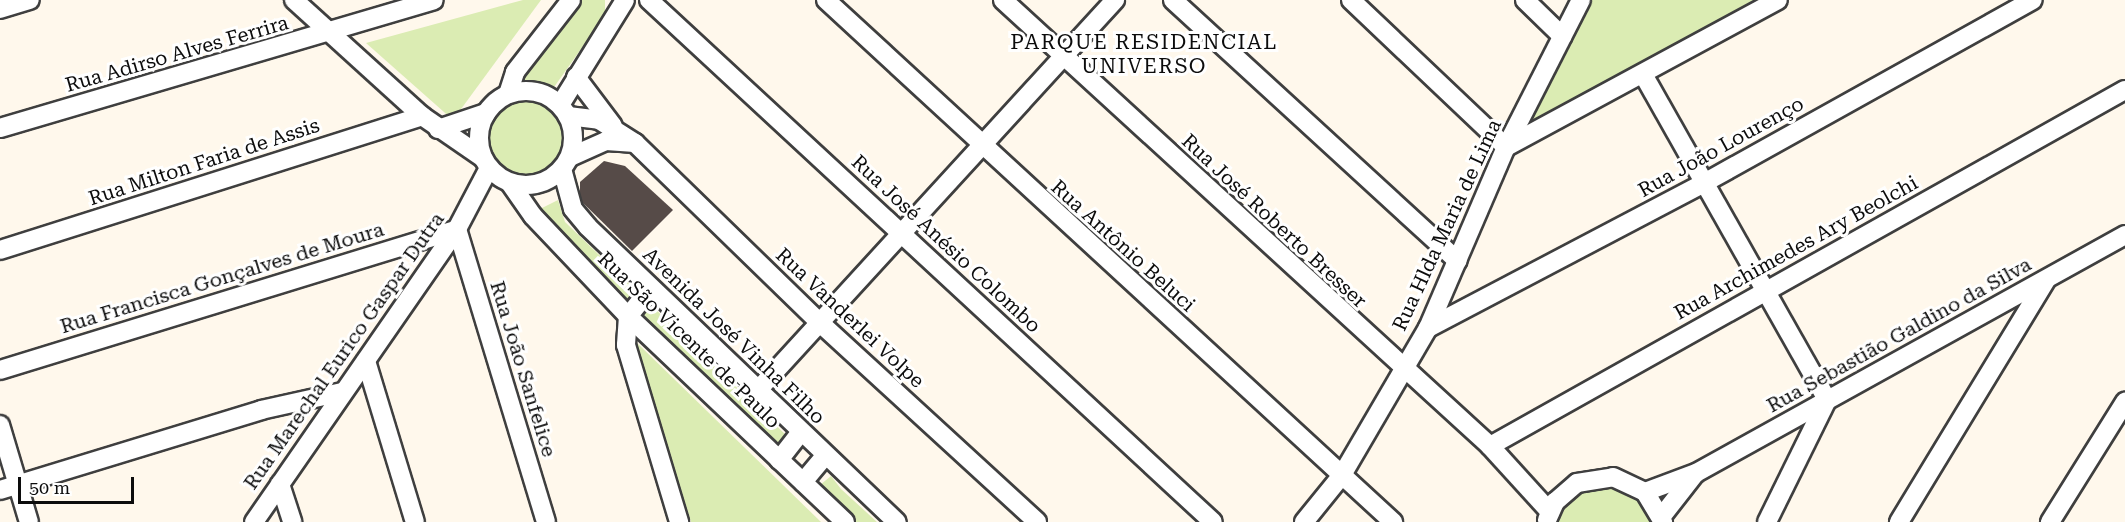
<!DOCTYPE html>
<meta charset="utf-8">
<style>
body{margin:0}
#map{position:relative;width:2125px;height:522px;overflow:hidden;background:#fff8ec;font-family:"Roboto Serif",serif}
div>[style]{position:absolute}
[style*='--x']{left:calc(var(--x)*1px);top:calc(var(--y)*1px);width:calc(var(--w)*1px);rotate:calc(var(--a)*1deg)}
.green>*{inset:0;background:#dbecb3}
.round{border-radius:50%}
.building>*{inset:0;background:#564b48}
.roads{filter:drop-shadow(2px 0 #3f3f3f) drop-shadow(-2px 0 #3f3f3f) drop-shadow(0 2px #3f3f3f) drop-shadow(0 -2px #3f3f3f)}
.minor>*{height:18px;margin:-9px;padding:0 9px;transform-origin:9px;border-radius:9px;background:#fff}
.minor>.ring{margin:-9px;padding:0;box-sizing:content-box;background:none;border:18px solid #fff;border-radius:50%}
span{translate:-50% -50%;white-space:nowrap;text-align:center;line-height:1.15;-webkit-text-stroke:6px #fff;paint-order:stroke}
.street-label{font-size:20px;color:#0c0c0c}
.neighbourhood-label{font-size:21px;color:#0c0c0c;letter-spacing:1.5px}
.scale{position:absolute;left:18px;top:477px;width:116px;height:27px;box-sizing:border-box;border:3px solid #0c0c0c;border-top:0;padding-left:8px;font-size:18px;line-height:21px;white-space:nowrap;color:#0c0c0c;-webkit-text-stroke:4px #fff;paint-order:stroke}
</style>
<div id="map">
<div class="green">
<div style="clip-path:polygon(523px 0,541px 0,453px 120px,366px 43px)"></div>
<div style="clip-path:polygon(578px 0,605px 0,605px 15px,552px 90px,519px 82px)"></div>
<div style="clip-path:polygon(1591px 0,1755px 0,1526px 128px)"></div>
<div class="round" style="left:486px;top:100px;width:78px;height:78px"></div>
<div style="clip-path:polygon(558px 200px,565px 222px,788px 437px,778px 449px,536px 211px)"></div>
<div style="clip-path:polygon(634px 340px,821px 522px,691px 522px)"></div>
<div style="clip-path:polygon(831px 476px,841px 489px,877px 522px,855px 522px,822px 491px,820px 485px)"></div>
<div style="clip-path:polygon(1611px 482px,1632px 489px,1657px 522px,1555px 522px,1570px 496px,1590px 485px)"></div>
</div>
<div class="building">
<div style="clip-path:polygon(604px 161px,625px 166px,673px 210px,632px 251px,580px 200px,580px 182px)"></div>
</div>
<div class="roads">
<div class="minor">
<div style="--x:294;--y:0;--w:173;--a:42.2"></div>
<div style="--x:422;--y:116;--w:74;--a:34.5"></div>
<div style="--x:649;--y:0;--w:768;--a:42.79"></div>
<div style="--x:826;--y:0;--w:771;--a:42.63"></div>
<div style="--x:1003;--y:0;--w:660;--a:42.48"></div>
<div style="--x:1490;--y:446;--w:89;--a:47.7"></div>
<div style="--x:1173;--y:0;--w:386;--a:42.5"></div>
<div style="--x:1351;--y:0;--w:214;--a:43.5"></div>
<div style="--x:1506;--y:147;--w:309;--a:-28.4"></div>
<div style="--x:1525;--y:0;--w:52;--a:44.2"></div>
<div style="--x:0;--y:9;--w:31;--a:-17"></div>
<div style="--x:1644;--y:76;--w:372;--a:60.5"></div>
<div style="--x:1827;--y:400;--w:136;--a:116.2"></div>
<div style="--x:576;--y:77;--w:61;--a:52.9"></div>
<div class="ring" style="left:479px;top:91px;width:76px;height:76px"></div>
<div style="--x:508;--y:94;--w:23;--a:-72"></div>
<div style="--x:515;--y:72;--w:91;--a:-52.1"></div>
<div style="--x:560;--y:105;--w:123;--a:-58.2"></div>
<div style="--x:568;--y:116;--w:31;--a:7"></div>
<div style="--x:599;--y:120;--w:43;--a:32.6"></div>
<div style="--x:635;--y:143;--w:255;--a:44.2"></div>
<div style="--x:818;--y:321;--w:297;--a:42.5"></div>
<div style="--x:0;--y:128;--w:452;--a:-16.4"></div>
<div style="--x:438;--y:129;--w:51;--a:-18.4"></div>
<div style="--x:570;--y:157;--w:39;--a:-24"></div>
<div style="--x:606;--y:141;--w:29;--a:4"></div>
<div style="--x:562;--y:169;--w:41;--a:74.6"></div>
<div style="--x:573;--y:209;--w:23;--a:50"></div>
<div style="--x:588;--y:227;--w:427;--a:43.7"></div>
<div style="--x:510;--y:183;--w:40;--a:55.1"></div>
<div style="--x:533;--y:216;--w:138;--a:46.5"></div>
<div style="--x:628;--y:316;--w:299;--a:43.5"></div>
<div style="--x:0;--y:250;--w:443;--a:-17.6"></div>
<div style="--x:651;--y:288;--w:36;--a:129"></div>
<div style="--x:628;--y:316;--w:29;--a:94"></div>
<div style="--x:626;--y:345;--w:185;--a:73.3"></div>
<div style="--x:1428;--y:328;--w:312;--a:-27.7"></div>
<div style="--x:1704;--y:183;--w:376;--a:-29.1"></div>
<div style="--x:366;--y:361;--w:168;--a:73.1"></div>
<div style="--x:0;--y:370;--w:478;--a:-17.1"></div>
<div style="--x:457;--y:229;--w:306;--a:73.1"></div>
<div style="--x:758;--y:390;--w:529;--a:-47.53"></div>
<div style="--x:0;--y:425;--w:101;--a:73.4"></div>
<div style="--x:1490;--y:446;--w:728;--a:-29.28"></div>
<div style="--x:779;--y:460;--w:36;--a:-52"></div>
<div style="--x:803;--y:482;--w:35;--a:-50"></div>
<div style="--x:280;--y:484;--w:40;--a:72"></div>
<div style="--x:0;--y:490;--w:273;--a:-17"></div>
<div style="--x:261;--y:410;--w:83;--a:-12.5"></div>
<div style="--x:1645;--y:492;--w:54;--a:-20.4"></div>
<div style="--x:1696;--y:473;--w:491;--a:-29"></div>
<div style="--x:1662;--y:516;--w:52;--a:-52"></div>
<div style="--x:1547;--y:520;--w:20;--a:-66"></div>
<div style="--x:1555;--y:502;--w:29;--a:-41"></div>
<div style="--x:1577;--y:483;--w:36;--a:-9"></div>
<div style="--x:1613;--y:477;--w:35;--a:25"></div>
<div style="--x:1645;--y:492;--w:35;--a:59"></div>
<div style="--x:254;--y:522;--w:356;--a:-55.3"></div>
<div style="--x:457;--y:229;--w:69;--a:-62.3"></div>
<div style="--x:1304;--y:522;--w:60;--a:-51"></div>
<div style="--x:1342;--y:475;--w:170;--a:-59.7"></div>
<div style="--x:1428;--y:328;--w:197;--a:-66.7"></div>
<div style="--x:1506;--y:147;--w:165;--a:-63"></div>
<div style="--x:1899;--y:522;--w:283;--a:-58.7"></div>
<div style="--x:2050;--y:522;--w:142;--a:-58"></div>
</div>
</div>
<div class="street-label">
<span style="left:177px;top:54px;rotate:-16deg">Rua Adirso Alves Ferrira</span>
<span style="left:1721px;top:147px;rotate:-29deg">Rua João Lourenço</span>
<span style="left:204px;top:162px;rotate:-18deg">Rua Milton Faria de Assis</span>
<span style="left:1274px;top:221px;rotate:43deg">Rua José Roberto Bresser</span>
<span style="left:1447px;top:225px;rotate:-65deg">Rua Hlda Maria de Lima</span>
<span style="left:946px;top:244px;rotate:43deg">Rua José Anésio Colombo</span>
<span style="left:1123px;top:246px;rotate:42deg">Rua Antônio Beluci</span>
<span style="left:1796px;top:248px;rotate:-29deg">Rua Archimedes Ary Beolchi</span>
<span style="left:222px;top:278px;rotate:-17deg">Rua Francisca Gonçalves de Moura</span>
<span style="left:850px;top:318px;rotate:43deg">Rua Vanderlei Volpe</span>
<span style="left:1899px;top:335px;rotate:-29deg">Rua Sebastião Galdino da Silva</span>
<span style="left:734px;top:336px;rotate:44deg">Avenida José Vinha Filho</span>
<span style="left:689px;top:340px;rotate:44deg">Rua São Vicente de Paulo</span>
<span style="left:344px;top:351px;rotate:-55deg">Rua Marechal Eurico Gaspar Dutra</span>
<span style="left:523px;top:369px;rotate:73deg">Rua João Sanfelice</span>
</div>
<div class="neighbourhood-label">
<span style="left:1144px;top:54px">PARQUE RESIDENCIAL<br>UNIVERSO</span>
</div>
<div class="scale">50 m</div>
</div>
